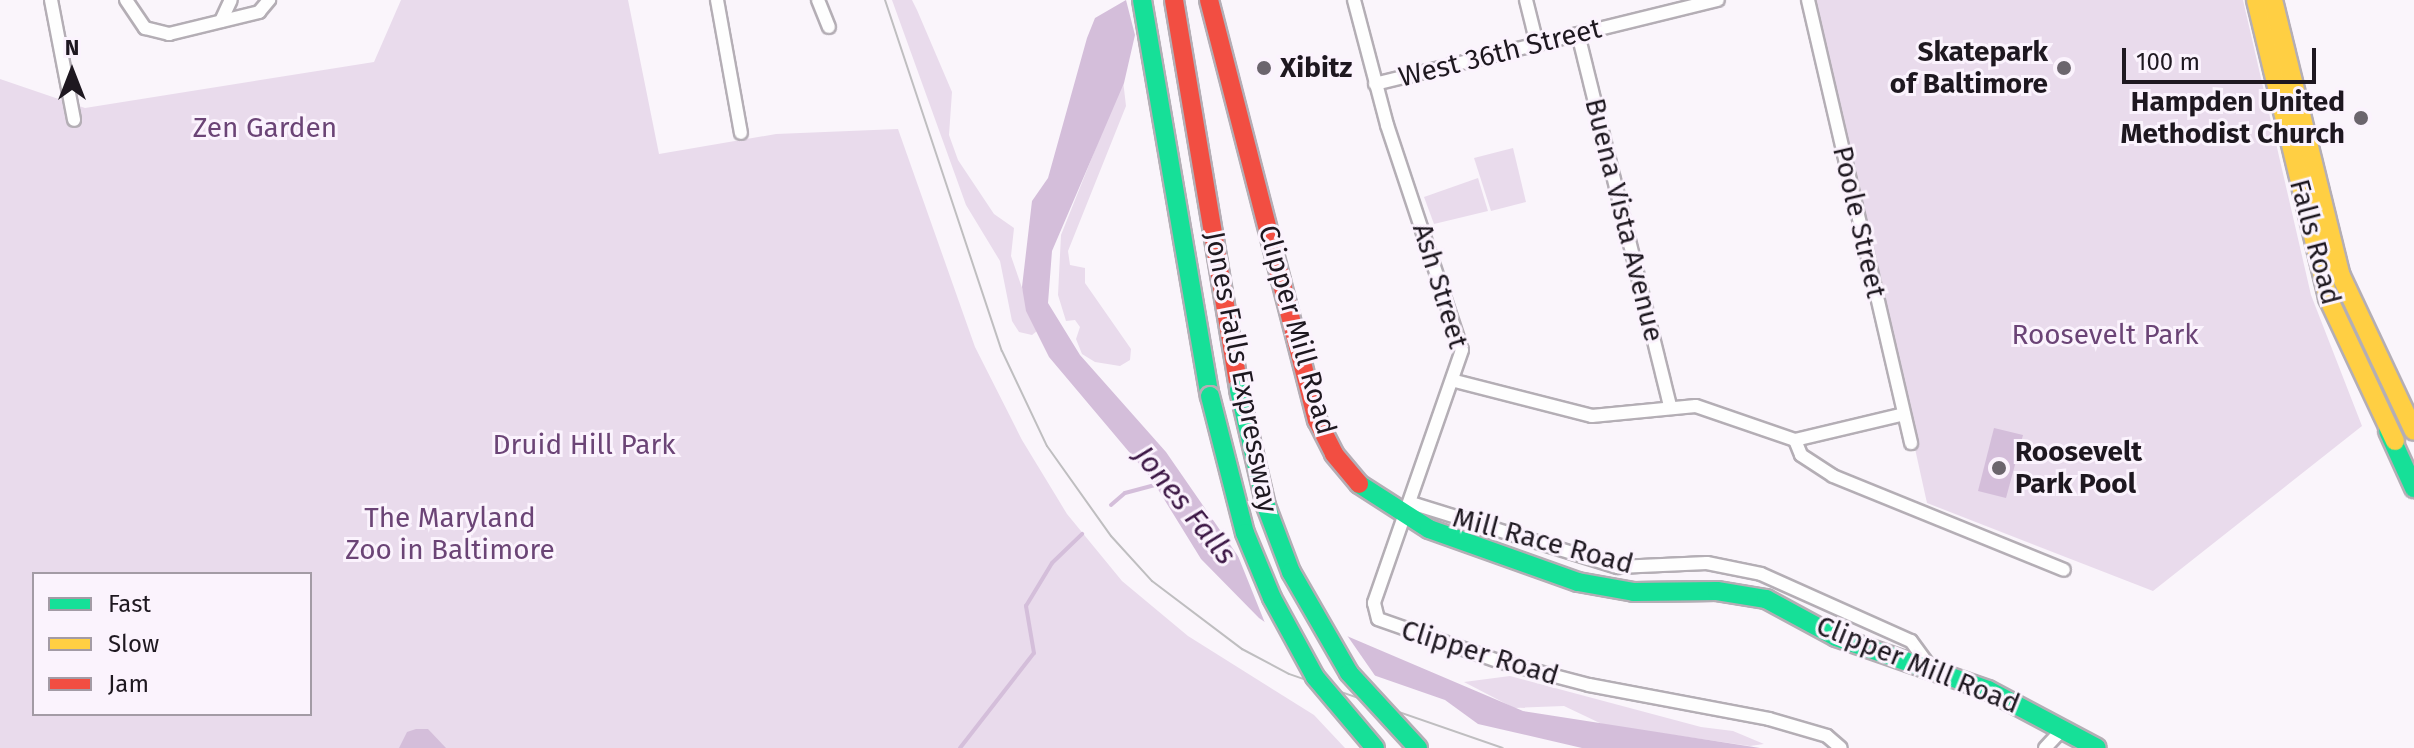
<!DOCTYPE html>
<style>
body{margin:0}
#map{position:relative;width:2414px;height:748px;overflow:hidden;background:#faf5fb;font-family:"Fira Sans",sans-serif}
div>[style]{position:absolute}
[style*='--x']{left:calc(var(--x)*1px);top:calc(var(--y)*1px);width:calc(var(--w)*1px);rotate:calc(var(--a)*1deg)}
.green>*{inset:0;background:#e9dbec}
.water>*{inset:0;background:#d4beda}
.pier>*{inset:0;background:#faf5fb}
.stream>*{height:4px;margin:-2px;padding:0 2px;transform-origin:2px;border-radius:2px;background:#d4beda}
.roads{filter:drop-shadow(2px 0 #b4aeb5) drop-shadow(-2px 0 #b4aeb5) drop-shadow(0 2px #b4aeb5) drop-shadow(0 -2px #b4aeb5)}
.street>*{height:12px;margin:-6px;padding:0 6px;transform-origin:6px;border-radius:6px;background:#fefefe}
.fast>*{height:18px;margin:-9px;padding:0 9px;transform-origin:9px;border-radius:9px;background:#16e098}
.slow>*{height:18px;margin:-9px;padding:0 9px;transform-origin:9px;border-radius:9px;background:#ffcf43}
.jam>*{height:18px;margin:-9px;padding:0 9px;transform-origin:9px;border-radius:9px;background:#f24e42}
.tram>*{height:2px;margin:-1px;padding:0 1px;transform-origin:1px;border-radius:1px;background:#bfbec0}
.bridges{filter:drop-shadow(2px 0 #b4aeb5) drop-shadow(-2px 0 #b4aeb5) drop-shadow(0 2px #b4aeb5) drop-shadow(0 -2px #b4aeb5)}
.fast-bridge>*{height:18px;margin:-9px;padding:0 9px;transform-origin:9px;border-radius:9px;background:#16e098}
.dots>*{width:22px;height:22px;translate:-50% -50%;box-sizing:border-box;border:4px solid #fbf3fd;border-radius:50%}
span{translate:-50% -50%;white-space:nowrap;text-align:center;line-height:1.15;-webkit-text-stroke:6px #fbf3fd;paint-order:stroke}
.poi-label{font-size:28px;color:#1e1820;font-weight:700}
.right{translate:-100% -50%;text-align:right}
.left{translate:0 -50%;text-align:left}
.street-label{font-size:28px;color:#1e1820}
.park-label{font-size:28px;color:#6b4476}
.water-label{font-size:30px;color:#3c1745;font-style:italic}
.legend{position:absolute;left:32px;top:572px;width:280px;height:144px;box-sizing:border-box;background:#fbf3fd;border:2px solid #a39ba5;margin:0;padding:10px 14px;list-style:none;font-size:24px;color:#1e1820}
.legend li{display:flex;align-items:center;gap:16px;height:40px}
.legend b{width:40px;border:2px solid #a39ba5}
.north{position:absolute;left:32px;top:32px;width:80px;height:80px;-webkit-text-stroke:6px #fbf3fd;paint-order:stroke;rotate:0deg;font-size:22px;font-weight:700;line-height:32px;text-align:center;color:#1e1820}
.north::after{content:'';display:block;margin:auto;width:28px;height:36px;background:#1e1820;clip-path:polygon(50% 0,100% 100%,50% 72%,0 100%)}
.scale{position:absolute;left:2122px;top:48px;width:194px;height:36px;box-sizing:border-box;border:4px solid #1e1820;border-top:0;padding-left:10px;font-size:24px;line-height:28px;white-space:nowrap;color:#1e1820;-webkit-text-stroke:6px #fbf3fd;paint-order:stroke}
</style>
<div id="map">
<div class="green">
<div style="clip-path:polygon(evenodd,401px 0,628px 0,659px 154px,776px 134px,898px 129px,975px 347px,1022px 440px,1067px 514px,1122px 581px,1188px 636px,1314px 715px,1345px 748px,0 748px,0 79px,85px 108px,374px 62px,401px 0,34px 574px,310px 574px,310px 714px,34px 714px,34px 574px)"></div>
<div style="clip-path:polygon(892px 0,912px 0,917px 10px,952px 92px,949px 135px,958px 160px,994px 214px,1014px 228px,1011px 256px,1037px 331px,1032px 335px,1019px 332px,1012px 321px,1000px 261px,966px 205px)"></div>
<div style="clip-path:polygon(1816px 0,2243px 0,2311px 295px,2362px 426px,2153px 591px,1927px 503px)"></div>
<div style="clip-path:polygon(1123px 80px,1126px 106px,1068px 251px,1070px 265px,1085px 268px,1085px 283px,1131px 349px,1130px 360px,1120px 366px,1095px 362px,1082px 354px,1076px 339px,1080px 327px,1075px 320px,1066px 321px,1058px 295px,1061px 235px)"></div>
<div style="clip-path:polygon(1513px 148px,1526px 202px,1491px 211px,1474px 158px)"></div>
<div style="clip-path:polygon(1478px 178px,1488px 211px,1434px 224px,1424px 197px)"></div>
<div style="clip-path:polygon(1510px 676px,1701px 727px,1733px 731px,1764px 744px,1750px 746px,1604px 725px,1564px 706px,1514px 708px,1464px 682px)"></div>
</div>
<div class="water">
<div style="clip-path:polygon(1126px 0,1135px 35px,1124px 83px,1052px 251px,1048px 303px,1080px 355px,1166px 452px,1240px 559px,1284px 601px,1321px 625px,1523px 711px,1760px 748px,1582px 748px,1478px 724px,1445px 700px,1310px 653px,1259px 618px,1201px 559px,1151px 478px,1049px 357px,1026px 311px,1022px 287px,1032px 201px,1048px 178px,1087px 38px,1095px 18px)"></div>
<div style="clip-path:polygon(1994px 428px,2023px 435px,2006px 498px,1978px 491px)"></div>
<div style="clip-path:polygon(416px 729px,428px 729px,446px 748px,399px 748px,407px 732px)"></div>
</div>
<div class="pier">
<div style="clip-path:polygon(1230px 536px,1286px 597px,1344px 631px,1378px 680px,1309px 657px,1267px 628px)"></div>
</div>
<div class="stream">
<div style="--x:1111;--y:505;--w:18;--a:-41"></div>
<div style="--x:1125;--y:493;--w:34;--a:-15"></div>
<div style="--x:960;--y:748;--w:120;--a:-52.1"></div>
<div style="--x:1034;--y:653;--w:48;--a:-99.7"></div>
<div style="--x:1026;--y:606;--w:50;--a:-58.8"></div>
<div style="--x:1052;--y:563;--w:42;--a:-44"></div>
</div>
<div class="roads">
<div class="street">
<div style="--x:51;--y:0;--w:122;--a:79.1"></div>
<div style="--x:126;--y:0;--w:34;--a:56"></div>
<div style="--x:145;--y:28;--w:25;--a:14"></div>
<div style="--x:169;--y:34;--w:93;--a:-13.7"></div>
<div style="--x:259;--y:12;--w:16;--a:-50"></div>
<div style="--x:717;--y:0;--w:135;--a:79.8"></div>
<div style="--x:818;--y:0;--w:29;--a:68"></div>
<div style="--x:1354;--y:0;--w:129;--a:75.2"></div>
<div style="--x:1387;--y:125;--w:237;--a:71.6"></div>
<div style="--x:1462;--y:350;--w:268;--a:109.2"></div>
<div style="--x:1374;--y:603;--w:16;--a:76"></div>
<div style="--x:1378;--y:619;--w:130;--a:19.3"></div>
<div style="--x:1501;--y:662;--w:91;--a:14.6"></div>
<div style="--x:1589;--y:685;--w:183;--a:10.7"></div>
<div style="--x:1769;--y:719;--w:60;--a:16.3"></div>
<div style="--x:1827;--y:736;--w:18;--a:41"></div>
<div style="--x:1526;--y:0;--w:45;--a:76"></div>
<div style="--x:1808;--y:0;--w:455;--a:76.9"></div>
<div style="--x:221;--y:21;--w:23;--a:-65"></div>
<div style="--x:1578;--y:34;--w:382;--a:76.1"></div>
<div style="--x:1375;--y:84;--w:353;--a:-13.8"></div>
<div style="--x:1455;--y:381;--w:141;--a:14.3"></div>
<div style="--x:1592;--y:416;--w:104;--a:-5.5"></div>
<div style="--x:1696;--y:406;--w:105;--a:19"></div>
<div style="--x:1795;--y:440;--w:112;--a:-13.4"></div>
<div style="--x:1795;--y:440;--w:16;--a:68"></div>
<div style="--x:1801;--y:455;--w:38;--a:33"></div>
<div style="--x:1833;--y:476;--w:249;--a:22.1"></div>
<div style="--x:1411;--y:503;--w:217;--a:17.2"></div>
<div style="--x:1618;--y:567;--w:89;--a:-2.6"></div>
<div style="--x:1707;--y:563;--w:55;--a:11.5"></div>
<div style="--x:1761;--y:574;--w:164;--a:24.1"></div>
<div style="--x:1911;--y:641;--w:36;--a:54"></div>
<div style="--x:2045;--y:748;--w:26;--a:-47"></div>
</div>
<div class="fast">
<div style="--x:1142;--y:0;--w:402;--a:80.3"></div>
<div style="--x:2388;--y:431;--w:63;--a:65.5"></div>
<div style="--x:1359;--y:484;--w:83;--a:32.7"></div>
<div style="--x:1429;--y:529;--w:158;--a:19.6"></div>
<div style="--x:1578;--y:582;--w:57;--a:10.1"></div>
<div style="--x:1634;--y:592;--w:83;--a:-0.7"></div>
<div style="--x:1717;--y:591;--w:50;--a:9.3"></div>
<div style="--x:1766;--y:599;--w:80;--a:28.5"></div>
<div style="--x:1836;--y:637;--w:161;--a:19.2"></div>
<div style="--x:1988;--y:690;--w:123;--a:28"></div>
</div>
<div class="slow">
<div style="--x:2256;--y:0;--w:307;--a:76.4"></div>
<div style="--x:2328;--y:298;--w:158;--a:64.9"></div>
<div style="--x:2273;--y:0;--w:284;--a:76.2"></div>
<div style="--x:2341;--y:276;--w:171;--a:64.8"></div>
</div>
<div class="jam">
<div style="--x:1174;--y:0;--w:395;--a:80.5"></div>
<div style="--x:1209;--y:0;--w:434;--a:75.6"></div>
<div style="--x:1317;--y:420;--w:38;--a:63"></div>
<div style="--x:1334;--y:454;--w:39;--a:50"></div>
</div>
</div>
<div class="tram">
<div style="--x:885;--y:0;--w:370;--a:71.6"></div>
<div style="--x:1002;--y:351;--w:105;--a:64.7"></div>
<div style="--x:1047;--y:446;--w:110;--a:54.6"></div>
<div style="--x:1111;--y:536;--w:61;--a:47.7"></div>
<div style="--x:1152;--y:581;--w:113;--a:37.1"></div>
<div style="--x:1242;--y:649;--w:53;--a:28"></div>
<div style="--x:1289;--y:674;--w:226;--a:19.1"></div>
</div>
<div class="bridges">
<div class="fast-bridge">
<div style="--x:1239;--y:390;--w:119;--a:76.9"></div>
<div style="--x:1266;--y:506;--w:71;--a:69.3"></div>
<div style="--x:1291;--y:572;--w:116;--a:60.1"></div>
<div style="--x:1349;--y:673;--w:102;--a:47.4"></div>
<div style="--x:1210;--y:396;--w:141;--a:75.7"></div>
<div style="--x:1245;--y:533;--w:70;--a:67.4"></div>
<div style="--x:1272;--y:598;--w:90;--a:61.4"></div>
<div style="--x:1315;--y:677;--w:93;--a:49.8"></div>
</div>
</div>
<div class="dots">
<div style="left:1264px;top:68px;background:#6b656d"></div>
<div style="left:2064px;top:68px;background:#6b656d"></div>
<div style="left:2361px;top:118px;background:#6b656d"></div>
<div style="left:1999px;top:468px;background:#6b656d"></div>
</div>
<div class="poi-label">
<span class="right" style="left:2048px;top:68px">Skatepark<br>of Baltimore</span>
<span class="left" style="left:1280px;top:68px">Xibitz</span>
<span class="right" style="left:2345px;top:118px">Hampden United<br>Methodist Church</span>
<span class="left" style="left:2015px;top:468px">Roosevelt<br>Park Pool</span>
</div>
<div class="street-label">
<span style="left:1500px;top:53px;rotate:-14deg">West 36th Street</span>
<span style="left:1624px;top:220px;rotate:76deg">Buena Vista Avenue</span>
<span style="left:1859px;top:222px;rotate:77deg">Poole Street</span>
<span style="left:2315px;top:242px;rotate:75deg">Falls Road</span>
<span style="left:1440px;top:286px;rotate:73deg">Ash Street</span>
<span style="left:1297px;top:330px;rotate:74deg">Clipper Mill Road</span>
<span style="left:1241px;top:372px;rotate:79deg">Jones Falls Expressway</span>
<span style="left:1543px;top:541px;rotate:15deg">Mill Race Road</span>
<span style="left:1480px;top:653px;rotate:17deg">Clipper Road</span>
<span style="left:1918px;top:665px;rotate:22deg">Clipper Mill Road</span>
</div>
<div class="park-label">
<span style="left:265px;top:128px">Zen Garden</span>
<span style="left:2105px;top:335px">Roosevelt Park</span>
<span style="left:584px;top:445px">Druid Hill Park</span>
<span style="left:450px;top:534px">The Maryland<br>Zoo in Baltimore</span>
</div>
<div class="water-label">
<span style="left:1185px;top:505px;rotate:51deg">Jones Falls</span>
</div>
<ul class="legend">
<li><b style="height:10px;background:#16e098"></b>Fast</li>
<li><b style="height:10px;background:#ffcf43"></b>Slow</li>
<li><b style="height:10px;background:#f24e42"></b>Jam</li>
</ul>
<div class="north">N</div>
<div class="scale">100 m</div>
</div>
